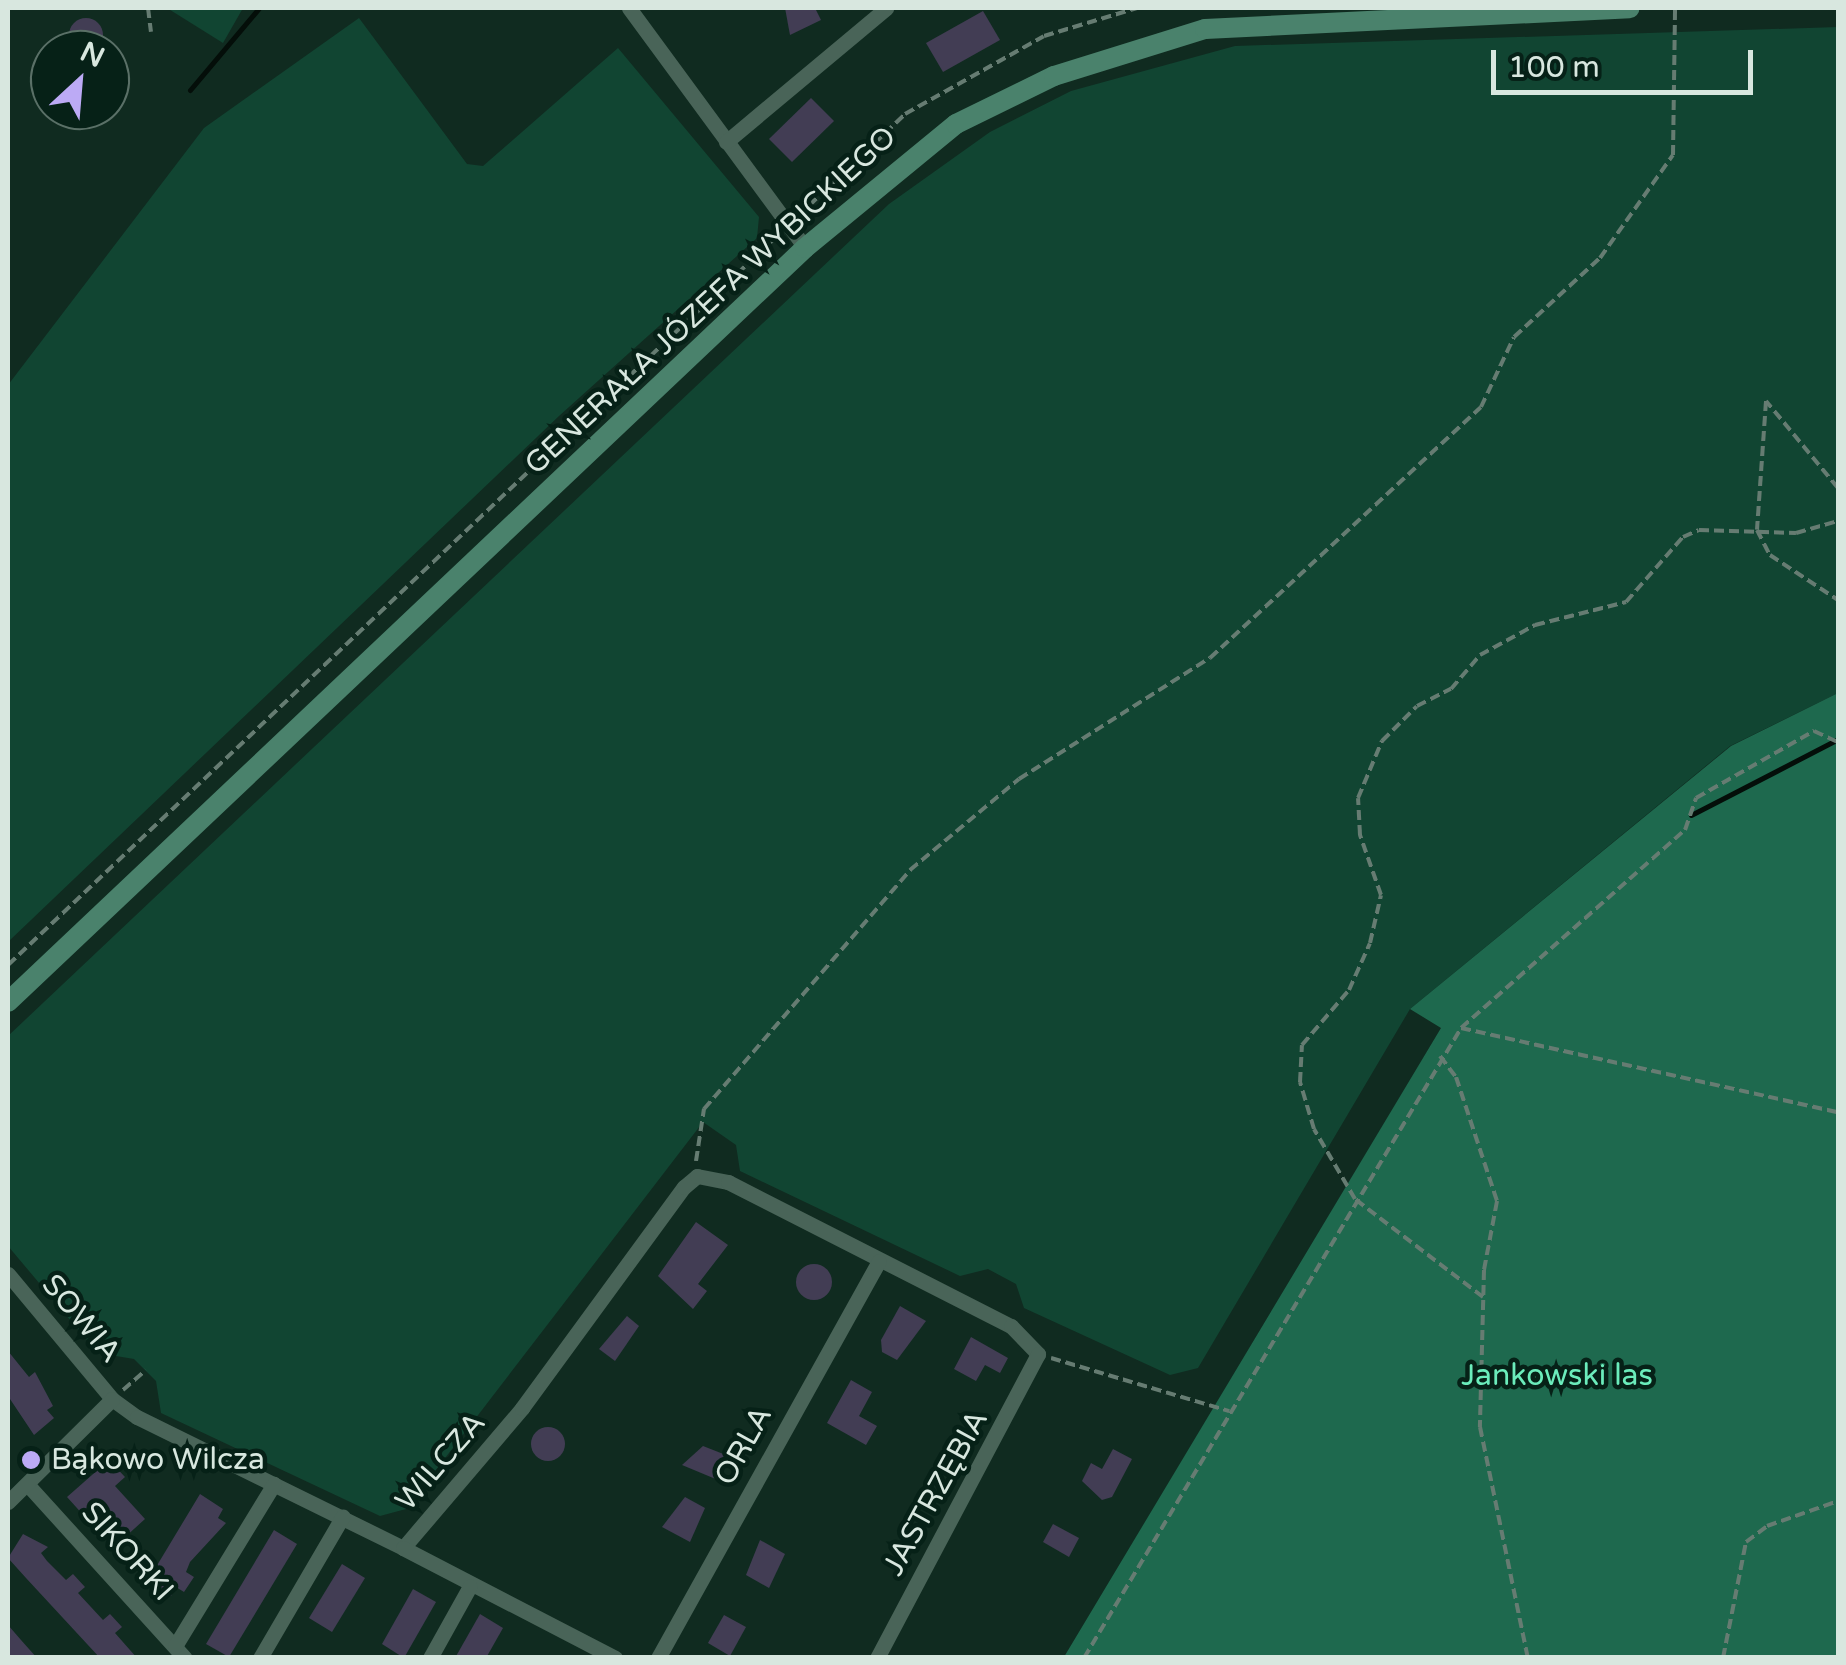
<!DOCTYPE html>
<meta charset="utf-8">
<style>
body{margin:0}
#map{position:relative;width:1846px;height:1665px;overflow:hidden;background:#102b20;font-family:"Varela Round",sans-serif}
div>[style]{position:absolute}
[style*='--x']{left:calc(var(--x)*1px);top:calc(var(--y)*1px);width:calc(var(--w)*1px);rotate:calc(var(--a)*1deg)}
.green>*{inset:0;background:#114532}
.forest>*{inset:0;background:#1e694e}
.stream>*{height:5px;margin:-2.5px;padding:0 2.5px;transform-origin:2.5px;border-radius:2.5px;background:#040e09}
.building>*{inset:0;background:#423d54}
.round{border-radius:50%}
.path>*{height:4px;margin-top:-2px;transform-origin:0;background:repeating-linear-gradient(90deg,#667c72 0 10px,transparent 0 15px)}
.street>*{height:15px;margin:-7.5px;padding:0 7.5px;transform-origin:7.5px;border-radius:7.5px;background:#496458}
.secondary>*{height:20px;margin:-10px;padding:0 10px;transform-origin:10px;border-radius:10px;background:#4a826c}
.dots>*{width:28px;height:28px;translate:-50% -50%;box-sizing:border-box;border:5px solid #062117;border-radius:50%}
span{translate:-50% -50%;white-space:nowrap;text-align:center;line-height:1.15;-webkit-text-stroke:9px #062117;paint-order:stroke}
.street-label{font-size:30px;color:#d8e7df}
.park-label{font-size:30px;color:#6becbb}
.poi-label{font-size:30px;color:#d8e7df}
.left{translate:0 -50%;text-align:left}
.frame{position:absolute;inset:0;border:10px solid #d8e7df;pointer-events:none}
.north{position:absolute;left:30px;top:30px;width:100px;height:100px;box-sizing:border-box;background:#062117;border:2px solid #5a7067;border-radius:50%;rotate:26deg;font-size:28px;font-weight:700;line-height:40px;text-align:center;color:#d8e7df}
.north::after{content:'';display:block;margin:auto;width:35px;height:45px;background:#bcaaf5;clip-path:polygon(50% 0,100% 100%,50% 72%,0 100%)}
.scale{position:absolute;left:1491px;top:50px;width:262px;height:45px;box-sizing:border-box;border:5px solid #d8e7df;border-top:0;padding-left:12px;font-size:30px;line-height:35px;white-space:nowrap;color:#d8e7df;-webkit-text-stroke:8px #062117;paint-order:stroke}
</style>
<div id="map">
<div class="green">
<div style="clip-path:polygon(167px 8px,243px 8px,223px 43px)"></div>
<div style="clip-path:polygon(359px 18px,467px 164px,483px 166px,618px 48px,759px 217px,757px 238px,559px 416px,8px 942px,8px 385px,204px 128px)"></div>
<div style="clip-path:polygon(1838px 27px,1838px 693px,1730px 746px,1410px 1009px,1198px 1368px,1170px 1375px,1024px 1308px,1016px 1284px,988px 1269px,960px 1276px,740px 1171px,736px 1145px,703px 1122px,406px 1509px,380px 1516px,161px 1413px,156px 1381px,134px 1359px,98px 1353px,8px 1246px,8px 1036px,889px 204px,990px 132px,1071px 91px,1235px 46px)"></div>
</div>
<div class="forest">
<div style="clip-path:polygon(1838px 693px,1838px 1657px,1064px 1657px,1441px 1028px,1410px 1009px,1731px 746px)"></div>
</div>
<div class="stream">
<div style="--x:190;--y:90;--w:107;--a:-49.9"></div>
<div style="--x:1691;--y:815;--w:165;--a:-27.3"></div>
</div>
<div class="building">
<div style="clip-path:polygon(785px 8px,815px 8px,821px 20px,790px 35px)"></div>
<div style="clip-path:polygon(983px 11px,1000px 40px,943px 72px,926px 43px)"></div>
<div class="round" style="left:69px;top:18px;width:34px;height:34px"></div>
<div style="clip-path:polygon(811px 98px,834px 121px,792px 162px,769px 139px)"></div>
<div style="clip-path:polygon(696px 1222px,728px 1245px,698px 1284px,707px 1291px,693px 1309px,658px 1276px)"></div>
<div class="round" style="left:796px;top:1264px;width:36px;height:36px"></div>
<div style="clip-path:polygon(900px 1306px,926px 1321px,897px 1360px,882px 1352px,881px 1340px)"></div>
<div style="clip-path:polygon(627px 1316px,639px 1326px,615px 1361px,599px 1349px)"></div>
<div style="clip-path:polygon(971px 1337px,1008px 1358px,1000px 1373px,985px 1365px,976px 1381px,954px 1369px)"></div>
<div style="clip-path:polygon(8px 1351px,29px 1377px,35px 1372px,53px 1406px,47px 1410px,54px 1418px,34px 1435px,8px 1396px)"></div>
<div style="clip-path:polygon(851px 1380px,872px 1392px,859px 1416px,877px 1426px,866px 1445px,827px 1423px)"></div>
<div class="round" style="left:531px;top:1427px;width:34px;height:34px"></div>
<div style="clip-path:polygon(703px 1446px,731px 1457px,718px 1480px,682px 1465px)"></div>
<div style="clip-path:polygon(1113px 1449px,1132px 1459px,1112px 1497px,1102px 1500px,1082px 1481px,1091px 1463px,1102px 1469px)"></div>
<div style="clip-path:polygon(109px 1460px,125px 1477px,115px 1486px,145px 1519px,113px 1548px,67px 1497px)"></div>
<div style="clip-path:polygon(200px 1494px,223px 1509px,218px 1518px,226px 1523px,190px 1562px,186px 1572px,194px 1577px,184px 1592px,176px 1587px,171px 1596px,147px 1582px)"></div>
<div style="clip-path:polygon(685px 1497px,705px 1508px,690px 1542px,662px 1527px)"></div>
<div style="clip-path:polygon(1053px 1524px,1079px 1538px,1069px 1557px,1043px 1542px)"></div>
<div style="clip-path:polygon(274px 1530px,297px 1544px,229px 1657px,206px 1644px)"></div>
<div style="clip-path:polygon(23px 1534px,48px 1547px,41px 1553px,47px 1561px,66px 1580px,73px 1574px,85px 1587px,78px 1593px,103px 1620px,110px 1614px,122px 1627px,115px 1633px,137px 1658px,100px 1658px,26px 1578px,8px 1558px)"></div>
<div style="clip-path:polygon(760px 1540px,785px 1554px,769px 1588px,746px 1575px)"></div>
<div style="clip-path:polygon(342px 1564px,365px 1578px,332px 1632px,309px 1618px)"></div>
<div style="clip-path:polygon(413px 1589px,436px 1602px,404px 1658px,382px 1644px)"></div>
<div style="clip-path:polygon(480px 1614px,503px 1628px,486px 1658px,455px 1658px)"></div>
<div style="clip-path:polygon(724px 1615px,746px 1627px,730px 1656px,708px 1643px)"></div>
<div style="clip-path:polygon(8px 1625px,21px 1640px,37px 1658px,8px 1658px)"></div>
</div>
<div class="path">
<div style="--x:148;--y:8;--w:24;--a:83"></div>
<div style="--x:798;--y:216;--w:148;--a:-43.6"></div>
<div style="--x:905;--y:114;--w:159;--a:-29.3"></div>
<div style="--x:1044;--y:36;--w:97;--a:-16.8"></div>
<div style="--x:1838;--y:488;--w:113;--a:-129.6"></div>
<div style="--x:1766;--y:401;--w:129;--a:94"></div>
<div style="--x:1757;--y:530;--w:28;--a:63"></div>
<div style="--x:1770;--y:555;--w:82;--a:33.5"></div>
<div style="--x:8;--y:965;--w:1060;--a:-43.47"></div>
<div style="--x:1461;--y:1028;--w:386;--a:12.6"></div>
<div style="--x:1440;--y:1056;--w:26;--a:53"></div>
<div style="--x:1456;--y:1077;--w:131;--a:71.7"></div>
<div style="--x:1497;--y:1201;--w:70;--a:100.7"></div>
<div style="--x:1484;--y:1270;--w:157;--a:91.5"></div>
<div style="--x:1480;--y:1427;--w:236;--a:78.3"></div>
<div style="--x:696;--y:1161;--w:53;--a:-81.3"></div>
<div style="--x:704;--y:1109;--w:316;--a:-49.2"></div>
<div style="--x:910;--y:870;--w:142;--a:-39.9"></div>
<div style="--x:1019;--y:779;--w:226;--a:-32.4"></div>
<div style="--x:1210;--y:658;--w:369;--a:-42.8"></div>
<div style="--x:1481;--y:407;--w:77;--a:-64.8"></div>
<div style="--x:1514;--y:337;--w:117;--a:-42.6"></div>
<div style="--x:1600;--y:258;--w:126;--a:-54.7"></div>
<div style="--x:1673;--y:155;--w:147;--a:-89.2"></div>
<div style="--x:1483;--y:1297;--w:161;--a:-142.6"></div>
<div style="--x:1355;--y:1199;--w:81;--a:-120.4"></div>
<div style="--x:1314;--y:1129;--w:49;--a:-106.6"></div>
<div style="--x:1300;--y:1082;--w:37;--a:-87"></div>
<div style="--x:1302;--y:1045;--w:72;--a:-49.5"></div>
<div style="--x:1349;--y:990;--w:51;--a:-65.9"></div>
<div style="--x:1370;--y:943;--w:49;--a:-77.1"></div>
<div style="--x:1381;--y:895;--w:64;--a:-109.3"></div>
<div style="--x:1360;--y:835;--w:37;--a:-93"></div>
<div style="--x:1358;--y:798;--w:62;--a:-67.2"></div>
<div style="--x:1382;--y:741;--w:49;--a:-45"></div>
<div style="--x:1417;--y:706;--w:38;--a:-27"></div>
<div style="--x:1451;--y:689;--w:45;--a:-49.5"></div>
<div style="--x:1480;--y:655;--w:63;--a:-28.6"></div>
<div style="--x:1535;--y:625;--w:94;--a:-14.2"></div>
<div style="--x:1626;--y:602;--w:86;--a:-48.8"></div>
<div style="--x:1683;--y:537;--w:17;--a:-24"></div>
<div style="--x:1699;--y:530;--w:97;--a:1.8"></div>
<div style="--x:1796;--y:533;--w:44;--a:-15.9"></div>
<div style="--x:1051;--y:1358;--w:186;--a:16.6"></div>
<div style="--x:123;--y:1390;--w:30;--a:-41"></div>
<div style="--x:1084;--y:1658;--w:734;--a:-59.1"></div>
<div style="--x:1461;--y:1028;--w:299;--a:-41.5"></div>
<div style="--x:1685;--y:830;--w:34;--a:-71"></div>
<div style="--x:1696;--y:798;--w:136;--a:-29.6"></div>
<div style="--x:1814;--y:731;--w:26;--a:25"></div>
<div style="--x:1723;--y:1658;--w:118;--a:-78.8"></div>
<div style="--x:1746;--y:1542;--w:26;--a:-37"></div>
<div style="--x:1767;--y:1526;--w:75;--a:-19.4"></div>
</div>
<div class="street">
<div style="--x:629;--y:8;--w:298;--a:53.7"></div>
<div style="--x:726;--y:142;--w:209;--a:-39.9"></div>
<div style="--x:8;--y:1274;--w:163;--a:50.2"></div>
<div style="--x:112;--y:1399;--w:31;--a:36"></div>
<div style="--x:137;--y:1417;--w:297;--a:26.2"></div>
<div style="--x:403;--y:1548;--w:184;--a:-49.6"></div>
<div style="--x:522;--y:1408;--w:274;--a:-53.8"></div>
<div style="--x:684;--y:1187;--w:17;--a:-40"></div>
<div style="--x:697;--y:1176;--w:32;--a:11"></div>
<div style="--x:728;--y:1182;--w:318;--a:27"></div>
<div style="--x:1011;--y:1326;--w:39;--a:46"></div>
<div style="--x:1038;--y:1354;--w:344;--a:117.9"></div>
<div style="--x:27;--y:1484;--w:235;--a:47.8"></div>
<div style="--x:8;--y:1502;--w:146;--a:-44.7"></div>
<div style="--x:403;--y:1548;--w:239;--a:27.4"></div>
<div style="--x:175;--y:1646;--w:190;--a:-58.6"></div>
<div style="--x:260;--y:1658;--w:164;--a:-59.7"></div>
<div style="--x:430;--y:1658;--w:82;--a:-60.9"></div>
<div style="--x:658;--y:1658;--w:454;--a:-60.9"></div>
</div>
<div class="secondary">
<div style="--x:8;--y:1002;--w:1097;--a:-43.41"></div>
<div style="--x:805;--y:248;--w:195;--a:-39.4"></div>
<div style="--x:956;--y:124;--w:109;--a:-26.1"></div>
<div style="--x:1054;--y:76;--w:158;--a:-17.3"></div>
<div style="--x:1205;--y:29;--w:425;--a:-2.8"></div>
</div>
<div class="dots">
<div style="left:31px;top:1460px;background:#bcaaf5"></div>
</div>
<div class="street-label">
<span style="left:711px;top:301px;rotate:-43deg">GENERAŁA JÓZEFA WYBICKIEGO</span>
<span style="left:81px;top:1319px;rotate:50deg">SOWIA</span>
<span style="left:744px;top:1446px;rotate:-61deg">ORLA</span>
<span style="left:441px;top:1462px;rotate:-49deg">WILCZA</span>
<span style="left:936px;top:1493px;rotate:-61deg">JASTRZĘBIA</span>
<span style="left:127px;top:1552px;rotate:48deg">SIKORKI</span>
</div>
<div class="park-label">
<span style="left:1557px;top:1376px">Jankowski las</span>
</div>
<div class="poi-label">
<span class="left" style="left:51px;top:1460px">Bąkowo Wilcza</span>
</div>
<div class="frame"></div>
<div class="north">N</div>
<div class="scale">100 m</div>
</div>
